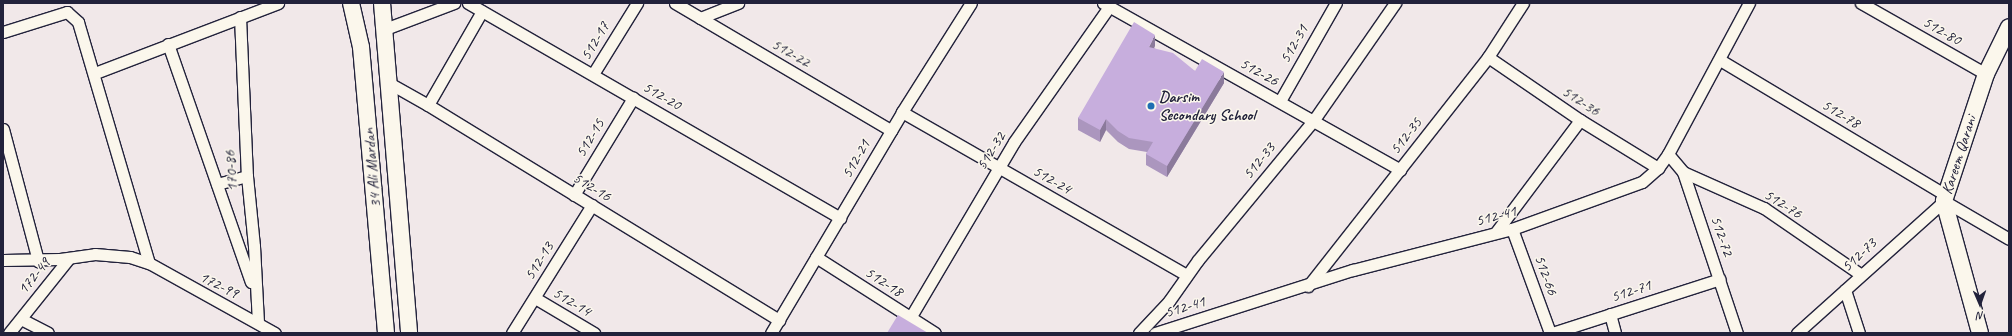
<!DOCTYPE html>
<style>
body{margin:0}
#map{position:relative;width:2012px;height:336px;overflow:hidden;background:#f1e8e9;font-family:Caveat,sans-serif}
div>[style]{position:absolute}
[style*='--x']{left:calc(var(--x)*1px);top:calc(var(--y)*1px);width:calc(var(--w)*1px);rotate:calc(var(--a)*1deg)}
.roads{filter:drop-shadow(1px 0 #22223b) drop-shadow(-1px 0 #22223b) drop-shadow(0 1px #22223b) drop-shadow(0 -1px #22223b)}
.street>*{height:11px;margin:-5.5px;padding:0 5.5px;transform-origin:5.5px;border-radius:5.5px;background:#fbf7ec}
.secondary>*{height:16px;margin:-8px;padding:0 8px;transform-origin:8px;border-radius:8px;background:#fbf7ec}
.wall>*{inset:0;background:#ab96be}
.shaded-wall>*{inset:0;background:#8b7a9b}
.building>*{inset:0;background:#c7aedd}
.dots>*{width:11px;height:11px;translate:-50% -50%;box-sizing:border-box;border:2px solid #fbf7ec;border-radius:50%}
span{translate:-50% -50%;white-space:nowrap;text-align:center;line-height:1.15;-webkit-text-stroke:3px #fbf7ec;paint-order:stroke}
.street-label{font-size:16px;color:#22223b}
.poi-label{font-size:16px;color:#22223b;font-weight:700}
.left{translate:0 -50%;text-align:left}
.frame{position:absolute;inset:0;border:4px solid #22223b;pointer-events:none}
.north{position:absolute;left:1960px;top:284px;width:40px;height:40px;-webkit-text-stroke:3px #fbf7ec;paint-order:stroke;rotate:178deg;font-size:11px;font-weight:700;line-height:16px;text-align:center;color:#22223b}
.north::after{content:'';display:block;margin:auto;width:14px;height:18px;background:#22223b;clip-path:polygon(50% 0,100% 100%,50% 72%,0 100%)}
</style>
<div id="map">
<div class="roads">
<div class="street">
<div style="--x:468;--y:3;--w:430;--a:30"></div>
<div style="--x:675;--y:3;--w:251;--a:30.5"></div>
<div style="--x:1103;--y:3;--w:341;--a:29.3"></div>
<div style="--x:1861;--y:3;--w:144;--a:29.6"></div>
<div style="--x:240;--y:17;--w:159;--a:87.5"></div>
<div style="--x:247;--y:176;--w:70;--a:84.3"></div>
<div style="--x:254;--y:246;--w:76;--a:87"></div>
<div style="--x:700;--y:18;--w:41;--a:-21.5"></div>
<div style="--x:385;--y:29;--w:74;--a:-20.6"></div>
<div style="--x:3;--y:32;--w:67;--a:-17.4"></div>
<div style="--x:67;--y:12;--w:15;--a:42"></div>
<div style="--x:78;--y:22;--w:251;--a:73.6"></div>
<div style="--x:168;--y:44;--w:252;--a:70.8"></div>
<div style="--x:1488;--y:57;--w:112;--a:34.4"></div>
<div style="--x:1580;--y:120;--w:92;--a:31.6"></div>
<div style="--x:1720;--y:60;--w:263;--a:30.9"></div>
<div style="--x:95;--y:73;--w:196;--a:-20.9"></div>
<div style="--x:593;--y:74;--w:84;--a:-58.2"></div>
<div style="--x:389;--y:83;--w:45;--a:29.4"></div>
<div style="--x:428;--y:105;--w:412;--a:31.5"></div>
<div style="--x:1280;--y:101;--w:113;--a:-60.3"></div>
<div style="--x:428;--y:105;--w:108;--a:-60.1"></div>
<div style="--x:902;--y:112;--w:328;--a:29.8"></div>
<div style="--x:3;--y:129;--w:137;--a:75.1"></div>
<div style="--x:1668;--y:154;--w:23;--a:50"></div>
<div style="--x:1683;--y:172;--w:170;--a:71.5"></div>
<div style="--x:1683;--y:172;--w:89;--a:24"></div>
<div style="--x:1764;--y:208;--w:116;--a:34.5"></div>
<div style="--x:217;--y:184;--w:31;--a:-15"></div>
<div style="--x:574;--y:195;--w:114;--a:-58.7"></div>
<div style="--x:1512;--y:229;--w:111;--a:69.9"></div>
<div style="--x:1496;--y:232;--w:140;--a:-53.1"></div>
<div style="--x:816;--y:257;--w:141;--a:32.6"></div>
<div style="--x:3;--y:260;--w:57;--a:-1"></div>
<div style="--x:60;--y:259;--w:35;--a:-8"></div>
<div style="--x:95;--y:254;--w:35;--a:5"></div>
<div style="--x:130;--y:257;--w:20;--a:18"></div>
<div style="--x:149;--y:263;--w:144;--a:29.1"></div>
<div style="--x:1308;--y:286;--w:291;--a:-51.8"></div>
<div style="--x:1488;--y:57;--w:64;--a:-57.1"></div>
<div style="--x:1845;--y:290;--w:45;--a:72"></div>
<div style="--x:535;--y:298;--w:69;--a:30.7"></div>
<div style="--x:1610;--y:314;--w:20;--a:75"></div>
<div style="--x:910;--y:318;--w:204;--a:-59.4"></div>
<div style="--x:1014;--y:142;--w:165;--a:-54.9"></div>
<div style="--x:21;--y:319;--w:30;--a:27"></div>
<div style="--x:9;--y:333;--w:96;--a:-51.3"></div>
<div style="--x:512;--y:333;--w:151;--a:-58"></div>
<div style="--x:771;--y:333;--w:257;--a:-59.3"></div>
<div style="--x:902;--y:112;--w:129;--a:-57.7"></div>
<div style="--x:1139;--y:333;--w:44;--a:-46.8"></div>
<div style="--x:1169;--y:301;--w:50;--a:-54.7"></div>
<div style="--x:1198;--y:260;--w:180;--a:-50.4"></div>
<div style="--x:1313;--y:121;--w:144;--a:-55.2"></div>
<div style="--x:1155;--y:333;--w:208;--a:-17.7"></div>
<div style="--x:1353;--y:270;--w:164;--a:-14.5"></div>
<div style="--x:1512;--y:229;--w:138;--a:-19.9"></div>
<div style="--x:1642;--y:182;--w:21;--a:-41"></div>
<div style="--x:1658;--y:168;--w:17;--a:-54"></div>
<div style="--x:1668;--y:154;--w:171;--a:-61.8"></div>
<div style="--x:1552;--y:333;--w:176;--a:-17.8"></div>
<div style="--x:1797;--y:333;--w:198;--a:-41.9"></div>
<div style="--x:1944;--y:201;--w:75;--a:30.3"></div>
</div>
<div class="secondary">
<div style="--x:351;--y:3;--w:45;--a:77.2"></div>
<div style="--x:361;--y:47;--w:287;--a:85"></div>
<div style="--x:382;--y:3;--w:331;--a:85.3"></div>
<div style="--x:1980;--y:333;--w:137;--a:-105.3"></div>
<div style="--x:1944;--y:201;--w:134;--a:-71.7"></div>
<div style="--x:1986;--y:74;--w:52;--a:-63.9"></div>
</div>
</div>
<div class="wall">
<div style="clip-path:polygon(1155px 46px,1154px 48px,1195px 71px,1224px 83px,1167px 177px,1146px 165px,1146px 154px,1147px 152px,1129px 149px,1118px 142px,1106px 130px,1100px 142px,1078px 130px,1078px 118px)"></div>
</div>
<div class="shaded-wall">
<div style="clip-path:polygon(1155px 35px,1155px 46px,1149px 58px,1149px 47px)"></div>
<div style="clip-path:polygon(1224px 72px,1224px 83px,1167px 177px,1167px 166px)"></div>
<div style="clip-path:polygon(1106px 119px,1106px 130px,1100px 142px,1100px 130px)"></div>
</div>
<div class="building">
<div style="clip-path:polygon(1134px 22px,1155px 35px,1149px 47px,1173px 53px,1195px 71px,1202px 59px,1224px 72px,1167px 166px,1146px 154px,1153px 142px,1129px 138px,1118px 131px,1106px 119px,1100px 130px,1078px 118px)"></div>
<div style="clip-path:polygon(898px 315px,928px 333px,887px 333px)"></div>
</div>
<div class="dots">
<div style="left:1151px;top:106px;background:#1f6fb2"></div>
</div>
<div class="street-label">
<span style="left:1942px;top:31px;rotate:30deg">512-80</span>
<span style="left:595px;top:41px;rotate:-59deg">512-17</span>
<span style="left:1294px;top:44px;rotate:-60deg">512-31</span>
<span style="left:791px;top:53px;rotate:30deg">512-22</span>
<span style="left:1259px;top:72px;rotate:29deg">512-26</span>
<span style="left:662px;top:96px;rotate:30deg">512-20</span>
<span style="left:1581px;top:101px;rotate:33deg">512-36</span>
<span style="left:1841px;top:114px;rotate:31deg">512-78</span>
<span style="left:1406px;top:136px;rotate:-52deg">512-35</span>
<span style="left:590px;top:138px;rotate:-59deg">512-15</span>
<span style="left:991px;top:151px;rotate:-58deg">512-32</span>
<span style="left:1959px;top:155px;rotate:-72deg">Kareem Qarani</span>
<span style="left:856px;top:159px;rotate:-60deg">512-21</span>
<span style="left:1259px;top:161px;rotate:-51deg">512-33</span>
<span style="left:372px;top:168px;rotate:-95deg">34 Ali Mardan</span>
<span style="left:231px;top:171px;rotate:-94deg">170-86</span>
<span style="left:1052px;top:180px;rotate:30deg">512-24</span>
<span style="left:592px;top:187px;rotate:31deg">512-16</span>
<span style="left:1783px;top:204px;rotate:32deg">512-76</span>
<span style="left:1496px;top:216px;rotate:-15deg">512-41</span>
<span style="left:1722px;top:236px;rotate:71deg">512-72</span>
<span style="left:1859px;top:255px;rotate:-43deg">512-73</span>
<span style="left:539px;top:261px;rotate:-58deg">512-13</span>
<span style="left:1546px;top:275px;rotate:70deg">512-66</span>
<span style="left:34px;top:276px;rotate:-51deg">172-49</span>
<span style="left:884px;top:282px;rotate:33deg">512-18</span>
<span style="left:219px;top:285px;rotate:27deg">172-99</span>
<span style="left:1631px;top:291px;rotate:-18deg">512-71</span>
<span style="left:572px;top:302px;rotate:31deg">512-14</span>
<span style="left:1185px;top:307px;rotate:-17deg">512-41</span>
</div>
<div class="poi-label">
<span class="left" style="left:1159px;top:106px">Darsim<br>Secondary School</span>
</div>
<div class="frame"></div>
<div class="north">N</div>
</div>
